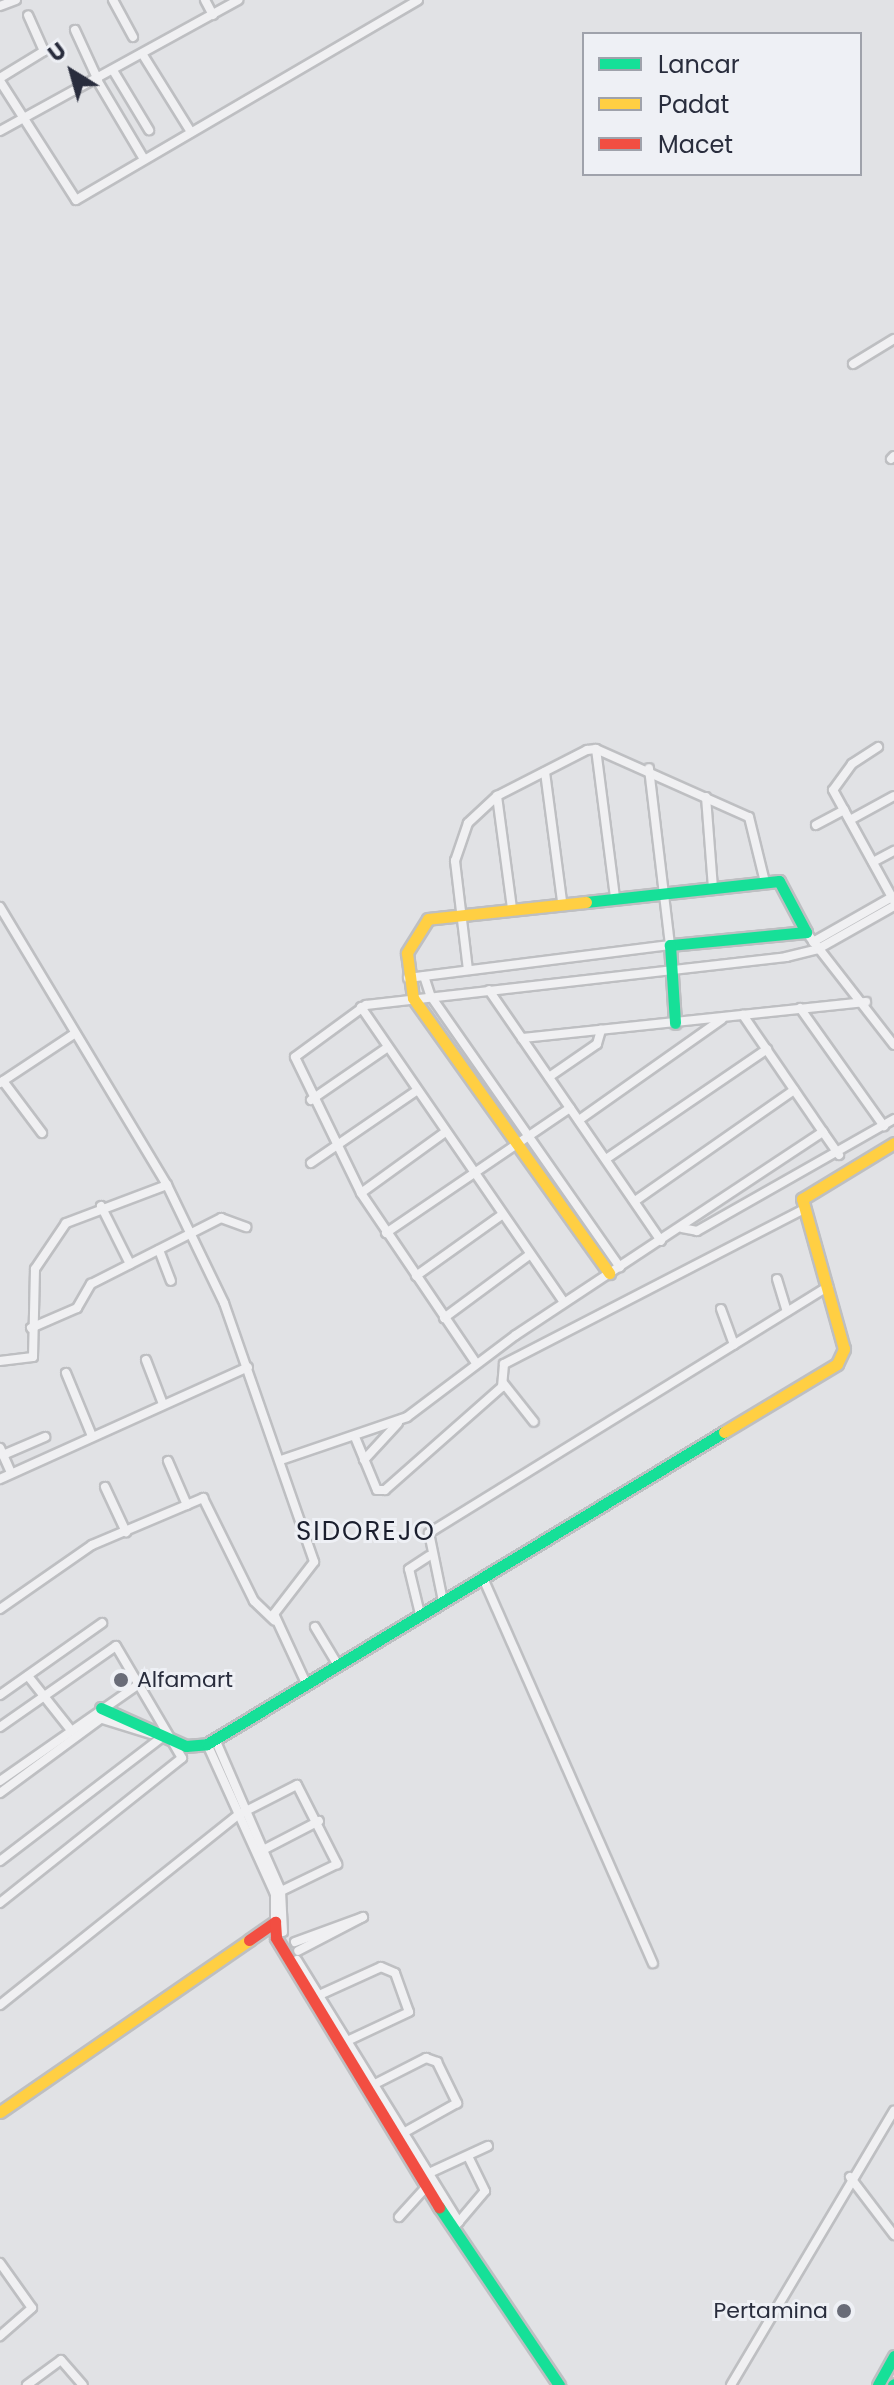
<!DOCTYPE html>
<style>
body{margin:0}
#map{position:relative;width:894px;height:2385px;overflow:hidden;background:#e1e2e5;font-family:Poppins,sans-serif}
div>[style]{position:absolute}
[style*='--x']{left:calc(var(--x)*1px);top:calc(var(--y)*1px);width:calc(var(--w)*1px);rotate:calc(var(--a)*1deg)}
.roads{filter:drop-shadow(2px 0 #bebfc2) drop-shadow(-2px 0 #bebfc2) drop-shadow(0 2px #bebfc2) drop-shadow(0 -2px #bebfc2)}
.street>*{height:8px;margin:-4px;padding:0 4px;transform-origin:4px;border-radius:4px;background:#f0f0f2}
.fast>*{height:11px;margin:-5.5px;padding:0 5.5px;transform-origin:5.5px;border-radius:5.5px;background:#16e098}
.slow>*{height:11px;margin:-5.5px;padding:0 5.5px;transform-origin:5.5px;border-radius:5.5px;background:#ffcf43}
.jam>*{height:11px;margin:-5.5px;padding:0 5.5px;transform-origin:5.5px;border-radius:5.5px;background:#f24e42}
.dots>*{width:22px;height:22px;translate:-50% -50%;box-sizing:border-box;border:4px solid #eef0f5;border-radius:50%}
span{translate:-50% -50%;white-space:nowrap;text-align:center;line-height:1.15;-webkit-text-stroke:6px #eef0f5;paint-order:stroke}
.poi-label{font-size:22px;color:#292d3d}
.left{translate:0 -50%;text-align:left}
.right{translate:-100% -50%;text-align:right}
.quarter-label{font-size:26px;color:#1b1f2e;letter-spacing:2px}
.legend{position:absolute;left:582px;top:32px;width:280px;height:144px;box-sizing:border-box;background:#eef0f5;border:2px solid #9fa2ab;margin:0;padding:10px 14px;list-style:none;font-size:24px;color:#292d3d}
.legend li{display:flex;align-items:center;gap:16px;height:40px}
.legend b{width:40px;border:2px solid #9fa2ab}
.north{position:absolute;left:32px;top:32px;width:80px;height:80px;-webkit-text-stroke:6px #eef0f5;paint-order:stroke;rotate:323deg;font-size:22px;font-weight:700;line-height:32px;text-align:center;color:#292d3d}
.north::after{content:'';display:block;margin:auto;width:28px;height:36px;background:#292d3d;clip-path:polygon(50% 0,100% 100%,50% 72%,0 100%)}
</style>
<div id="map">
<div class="roads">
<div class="street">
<div style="--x:113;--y:0;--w:42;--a:61.6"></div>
<div style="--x:205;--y:0;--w:17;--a:62"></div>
<div style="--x:0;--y:6;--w:17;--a:-21"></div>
<div style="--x:75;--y:30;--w:55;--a:65.3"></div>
<div style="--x:143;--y:55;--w:91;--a:58.1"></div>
<div style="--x:114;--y:72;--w:68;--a:58.9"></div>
<div style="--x:0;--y:78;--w:52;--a:-31.5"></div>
<div style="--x:44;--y:51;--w:39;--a:-114"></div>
<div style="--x:97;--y:80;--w:92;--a:59.3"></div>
<div style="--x:0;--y:81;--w:141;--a:57.4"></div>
<div style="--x:76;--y:200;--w:396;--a:-30.3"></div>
<div style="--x:0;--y:131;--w:272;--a:-28.8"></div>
<div style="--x:853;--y:364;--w:48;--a:-31.4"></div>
<div style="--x:891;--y:459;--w:4;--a:-45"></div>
<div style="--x:878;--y:747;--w:31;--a:147"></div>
<div style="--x:852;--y:764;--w:32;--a:126"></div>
<div style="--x:833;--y:790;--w:127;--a:61.2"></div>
<div style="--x:596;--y:749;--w:167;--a:24"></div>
<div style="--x:749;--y:817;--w:67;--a:76.2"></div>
<div style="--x:545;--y:772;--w:131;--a:82.5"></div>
<div style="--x:497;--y:796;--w:113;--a:82.4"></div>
<div style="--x:706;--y:797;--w:92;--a:85.6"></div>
<div style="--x:850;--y:820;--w:50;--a:-28.6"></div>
<div style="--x:816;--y:825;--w:32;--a:-28"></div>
<div style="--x:873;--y:862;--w:24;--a:-28"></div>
<div style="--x:0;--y:907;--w:324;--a:59"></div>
<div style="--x:167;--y:1185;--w:131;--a:64.2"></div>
<div style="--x:224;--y:1303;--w:274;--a:70.8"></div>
<div style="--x:314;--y:1562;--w:66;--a:127.6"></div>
<div style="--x:274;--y:1614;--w:74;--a:65.2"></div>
<div style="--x:806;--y:932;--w:143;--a:52.1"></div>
<div style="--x:813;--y:942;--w:91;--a:-29.7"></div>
<div style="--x:468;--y:970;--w:110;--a:-96.8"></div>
<div style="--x:455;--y:861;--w:40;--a:-71.1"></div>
<div style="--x:468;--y:823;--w:40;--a:-43"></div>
<div style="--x:497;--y:796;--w:101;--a:-27.1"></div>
<div style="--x:587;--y:750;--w:9;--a:-6"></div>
<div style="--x:596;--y:749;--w:149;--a:82.7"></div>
<div style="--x:424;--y:976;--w:20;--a:72"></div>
<div style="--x:430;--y:995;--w:332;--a:55.1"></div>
<div style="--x:408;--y:978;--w:264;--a:-7.2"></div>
<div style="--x:670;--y:945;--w:178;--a:-96.8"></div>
<div style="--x:361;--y:1007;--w:358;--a:55.5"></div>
<div style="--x:800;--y:1008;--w:145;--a:54.6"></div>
<div style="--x:522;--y:1038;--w:346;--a:-6"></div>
<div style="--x:549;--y:1077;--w:58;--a:-34.5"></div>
<div style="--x:597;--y:1044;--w:15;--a:-74"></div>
<div style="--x:3;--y:1081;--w:65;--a:53.1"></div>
<div style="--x:0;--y:1083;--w:89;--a:-33.5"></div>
<div style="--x:311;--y:1100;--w:93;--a:-34.5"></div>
<div style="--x:570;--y:1108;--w:161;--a:55.6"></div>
<div style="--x:579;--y:1120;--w:175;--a:-35.2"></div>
<div style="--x:823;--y:1132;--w:28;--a:55"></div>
<div style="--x:606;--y:1159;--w:195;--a:-34.3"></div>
<div style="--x:311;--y:1163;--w:127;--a:-34.4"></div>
<div style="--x:361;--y:1193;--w:102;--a:-35.9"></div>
<div style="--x:635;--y:1201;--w:194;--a:-34.9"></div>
<div style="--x:101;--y:1206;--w:65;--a:63.4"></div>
<div style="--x:682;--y:1228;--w:15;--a:11"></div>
<div style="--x:697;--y:1231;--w:227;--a:-29.6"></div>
<div style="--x:386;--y:1233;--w:222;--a:-34.2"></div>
<div style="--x:570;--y:1108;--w:143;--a:-124.5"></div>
<div style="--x:159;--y:1250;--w:33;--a:69"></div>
<div style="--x:416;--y:1276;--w:103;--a:-35.5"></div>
<div style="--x:777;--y:1279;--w:34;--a:73"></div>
<div style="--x:721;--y:1309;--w:38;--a:70"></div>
<div style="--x:444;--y:1318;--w:106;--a:-36.5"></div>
<div style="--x:31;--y:1328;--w:50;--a:-23.5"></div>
<div style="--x:77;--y:1308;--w:28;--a:-60"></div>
<div style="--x:91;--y:1284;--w:146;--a:-26.9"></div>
<div style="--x:221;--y:1218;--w:27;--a:20"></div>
<div style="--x:146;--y:1360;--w:47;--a:68.9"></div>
<div style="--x:0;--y:1361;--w:33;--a:-7"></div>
<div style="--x:33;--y:1357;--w:88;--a:-88.7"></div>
<div style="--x:35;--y:1269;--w:55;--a:-56"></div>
<div style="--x:66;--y:1223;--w:108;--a:-20.6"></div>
<div style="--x:476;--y:1363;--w:205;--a:-124.1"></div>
<div style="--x:361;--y:1193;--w:151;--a:-115.9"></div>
<div style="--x:295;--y:1057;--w:88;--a:-36.2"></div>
<div style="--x:366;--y:1005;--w:423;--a:-6.5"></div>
<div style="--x:786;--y:957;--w:33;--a:-14"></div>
<div style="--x:818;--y:949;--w:87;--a:-29.5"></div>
<div style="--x:66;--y:1373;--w:68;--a:67.6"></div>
<div style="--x:504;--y:1384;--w:48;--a:51.7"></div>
<div style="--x:355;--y:1437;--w:57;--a:67.5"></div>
<div style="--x:377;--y:1490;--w:8;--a:0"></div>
<div style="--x:385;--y:1490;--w:156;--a:-41.4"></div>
<div style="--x:502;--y:1387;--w:23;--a:-85"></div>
<div style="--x:504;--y:1364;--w:336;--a:-27.3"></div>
<div style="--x:0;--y:1448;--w:27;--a:66"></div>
<div style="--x:3;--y:1455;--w:46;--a:-23.2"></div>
<div style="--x:281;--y:1460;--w:133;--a:-18.8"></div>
<div style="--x:407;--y:1417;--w:136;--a:-37"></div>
<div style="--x:516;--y:1335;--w:368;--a:-33.5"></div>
<div style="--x:823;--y:1132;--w:142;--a:-124.4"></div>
<div style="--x:364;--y:1460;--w:50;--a:-47.4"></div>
<div style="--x:168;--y:1461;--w:48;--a:66.6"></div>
<div style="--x:0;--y:1479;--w:272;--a:-24.3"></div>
<div style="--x:105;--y:1487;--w:50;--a:65"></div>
<div style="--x:483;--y:1578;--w:421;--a:66.2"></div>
<div style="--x:443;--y:1601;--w:69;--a:-101.6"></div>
<div style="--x:429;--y:1533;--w:469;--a:-31.7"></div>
<div style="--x:0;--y:1609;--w:112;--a:-34.8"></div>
<div style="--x:92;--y:1545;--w:121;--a:-22.9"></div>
<div style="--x:203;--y:1498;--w:115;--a:63.7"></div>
<div style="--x:254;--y:1601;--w:28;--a:44"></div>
<div style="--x:420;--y:1614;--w:46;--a:-103.7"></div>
<div style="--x:409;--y:1569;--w:24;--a:-33"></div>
<div style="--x:315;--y:1627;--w:41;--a:59"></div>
<div style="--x:28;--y:1676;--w:68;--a:51.6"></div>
<div style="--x:0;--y:1695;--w:125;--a:-35.2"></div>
<div style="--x:99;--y:1718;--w:54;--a:17.1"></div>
<div style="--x:0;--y:1727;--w:141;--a:-34.9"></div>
<div style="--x:116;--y:1646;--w:130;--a:59.5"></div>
<div style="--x:182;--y:1758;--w:233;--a:141.5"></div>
<div style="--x:215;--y:1739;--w:121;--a:66.6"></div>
<div style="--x:263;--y:1850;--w:63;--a:-27.4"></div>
<div style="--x:207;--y:1744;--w:165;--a:65.6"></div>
<div style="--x:275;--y:1894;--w:28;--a:90"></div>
<div style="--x:0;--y:1781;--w:173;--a:-34.9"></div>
<div style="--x:0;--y:1793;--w:137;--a:-36.4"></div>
<div style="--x:263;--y:1850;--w:45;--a:66.3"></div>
<div style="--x:281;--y:1891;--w:41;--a:87.2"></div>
<div style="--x:0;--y:1861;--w:203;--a:-37.4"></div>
<div style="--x:295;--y:1942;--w:72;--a:-20.2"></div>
<div style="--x:363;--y:1917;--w:73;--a:152.4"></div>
<div style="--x:297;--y:1960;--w:308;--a:58.3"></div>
<div style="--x:315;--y:1997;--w:72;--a:-24.4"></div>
<div style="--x:381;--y:1967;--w:15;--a:23"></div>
<div style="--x:395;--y:1973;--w:41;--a:70.3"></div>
<div style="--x:409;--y:2012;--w:68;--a:154.9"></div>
<div style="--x:0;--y:2005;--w:305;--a:-38.6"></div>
<div style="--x:238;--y:1815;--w:66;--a:-27"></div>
<div style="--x:297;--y:1785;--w:89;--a:63.1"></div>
<div style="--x:337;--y:1864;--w:69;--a:154.2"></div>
<div style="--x:371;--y:2086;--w:62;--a:-27"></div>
<div style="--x:426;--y:2058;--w:12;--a:20"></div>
<div style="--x:437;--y:2062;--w:46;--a:64"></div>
<div style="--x:457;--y:2103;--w:60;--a:150.9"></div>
<div style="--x:427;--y:2174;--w:67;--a:-24.7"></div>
<div style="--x:850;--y:2177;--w:73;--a:52.8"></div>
<div style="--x:399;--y:2217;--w:43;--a:-47.8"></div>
<div style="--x:457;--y:2224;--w:43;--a:-49.7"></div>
<div style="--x:485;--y:2191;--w:39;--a:-116"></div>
<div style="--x:0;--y:2263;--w:55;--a:54.6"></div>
<div style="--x:32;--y:2308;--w:43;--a:138.8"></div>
<div style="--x:27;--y:2385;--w:42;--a:-36.3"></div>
<div style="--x:61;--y:2360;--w:33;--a:49"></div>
<div style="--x:731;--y:2385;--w:319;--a:-59.3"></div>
</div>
<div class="fast">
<div style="--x:586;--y:902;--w:194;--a:-6.2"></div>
<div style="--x:779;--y:881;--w:58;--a:62.1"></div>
<div style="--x:806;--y:932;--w:137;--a:174.5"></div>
<div style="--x:670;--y:945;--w:78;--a:86.3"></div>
<div style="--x:101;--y:1708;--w:93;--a:24.1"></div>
<div style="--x:186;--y:1746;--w:21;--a:-5"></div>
<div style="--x:207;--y:1744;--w:604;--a:-31.11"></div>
<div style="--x:439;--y:2207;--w:215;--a:56"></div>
<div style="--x:878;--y:2385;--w:33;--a:-61"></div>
<div style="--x:893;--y:2385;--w:1;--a:-45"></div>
</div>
<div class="slow">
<div style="--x:586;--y:902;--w:159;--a:173.9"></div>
<div style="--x:428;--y:919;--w:40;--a:122"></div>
<div style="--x:407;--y:953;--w:45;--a:82.4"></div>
<div style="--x:413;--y:998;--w:338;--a:54.5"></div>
<div style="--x:724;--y:1432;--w:132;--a:-31"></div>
<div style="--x:837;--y:1364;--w:17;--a:-65"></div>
<div style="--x:844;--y:1349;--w:156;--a:-105.6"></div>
<div style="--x:802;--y:1199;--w:108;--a:-31.3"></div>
<div style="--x:0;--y:2112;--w:303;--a:-34.6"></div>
</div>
<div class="jam">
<div style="--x:249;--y:1940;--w:32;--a:-35"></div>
<div style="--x:275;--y:1922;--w:16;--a:86"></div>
<div style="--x:276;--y:1938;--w:315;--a:58.8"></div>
</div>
</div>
<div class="dots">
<div style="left:121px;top:1680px;background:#696c78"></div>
<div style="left:844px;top:2311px;background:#696c78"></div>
</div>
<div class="poi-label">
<span class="left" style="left:137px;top:1680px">Alfamart</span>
<span class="right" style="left:828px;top:2311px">Pertamina</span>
</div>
<div class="quarter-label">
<span style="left:366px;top:1532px">SIDOREJO</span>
</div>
<ul class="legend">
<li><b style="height:10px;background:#16e098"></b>Lancar</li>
<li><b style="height:10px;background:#ffcf43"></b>Padat</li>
<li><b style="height:10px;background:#f24e42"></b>Macet</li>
</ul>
<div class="north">U</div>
</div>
